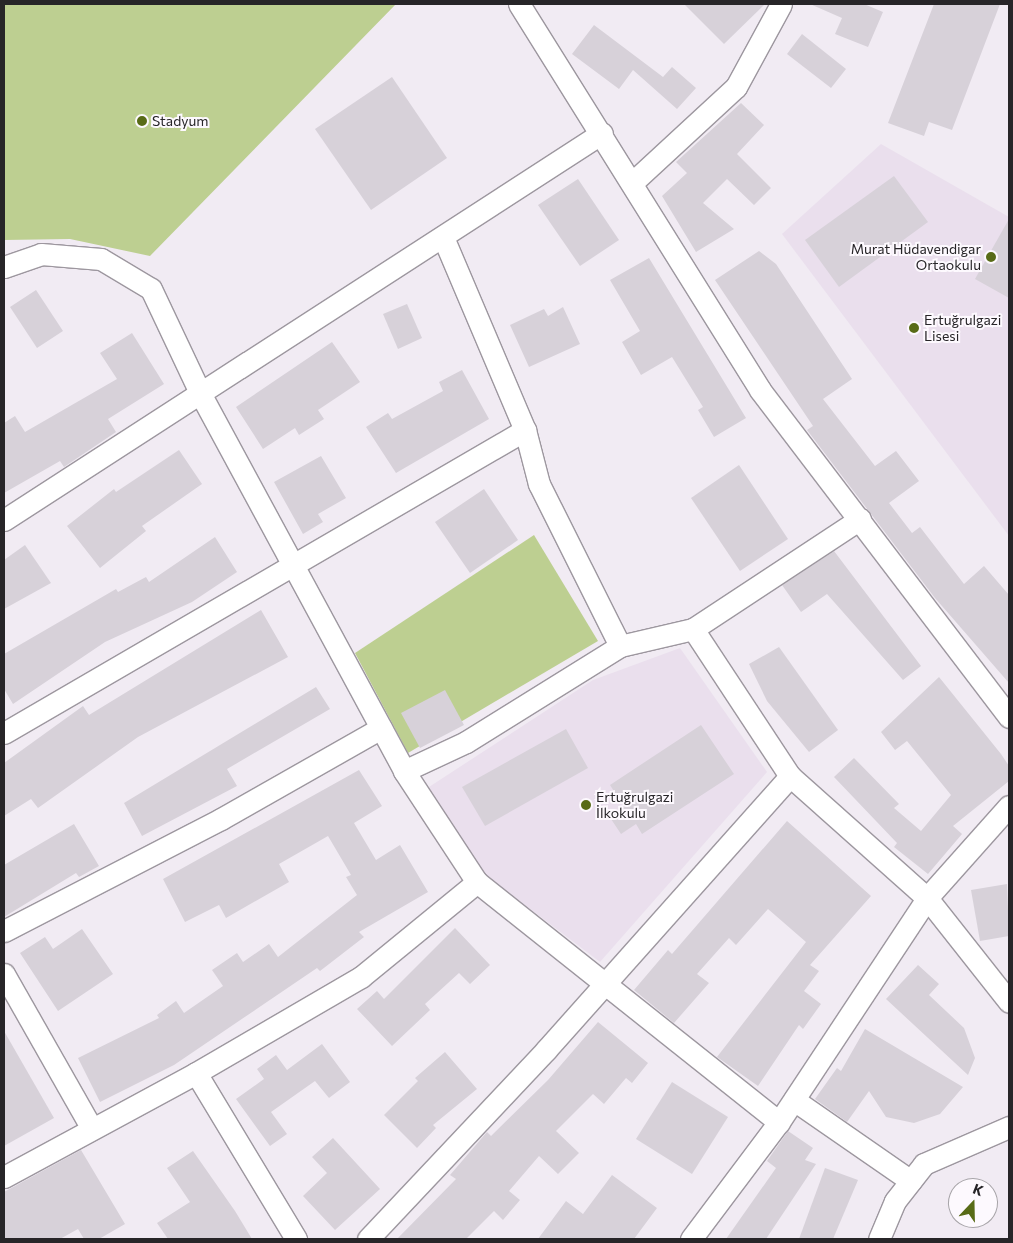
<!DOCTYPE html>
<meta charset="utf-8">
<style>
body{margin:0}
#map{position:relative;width:1013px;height:1243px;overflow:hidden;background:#f1ebf3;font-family:Commissioner,sans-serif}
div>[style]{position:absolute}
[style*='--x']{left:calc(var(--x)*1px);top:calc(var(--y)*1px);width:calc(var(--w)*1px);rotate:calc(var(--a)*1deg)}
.built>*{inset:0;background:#eadfed}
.green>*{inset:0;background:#bdcf91}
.building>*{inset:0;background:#d7d1d9}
.roads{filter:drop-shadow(1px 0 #9d979f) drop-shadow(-1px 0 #9d979f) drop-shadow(0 1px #9d979f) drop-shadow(0 -1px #9d979f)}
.minor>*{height:21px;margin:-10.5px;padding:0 10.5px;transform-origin:10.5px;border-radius:10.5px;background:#fff}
.dots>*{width:14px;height:14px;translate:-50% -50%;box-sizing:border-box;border:2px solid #fdf9fe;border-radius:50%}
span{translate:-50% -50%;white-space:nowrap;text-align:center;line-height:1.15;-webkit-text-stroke:4px #fdf9fe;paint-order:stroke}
.poi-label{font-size:14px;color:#272528}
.left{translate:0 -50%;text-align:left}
.right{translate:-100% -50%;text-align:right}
.frame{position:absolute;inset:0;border:5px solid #272528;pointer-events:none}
.north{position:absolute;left:948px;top:1178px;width:50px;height:50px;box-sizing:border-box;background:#fdf9fe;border:1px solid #a7a4a8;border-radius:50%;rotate:21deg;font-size:14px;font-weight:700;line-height:20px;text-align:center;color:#272528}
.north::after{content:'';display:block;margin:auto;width:18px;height:22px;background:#586b17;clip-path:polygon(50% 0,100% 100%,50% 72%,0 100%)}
</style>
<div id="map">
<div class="built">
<div style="clip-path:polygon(881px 144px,1009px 217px,1009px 536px,782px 234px)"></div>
<div style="clip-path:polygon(680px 648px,767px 772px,600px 962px,474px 866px,441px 824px,429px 787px,593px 680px)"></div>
</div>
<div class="green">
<div style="clip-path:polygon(4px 4px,396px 4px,150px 256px,70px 239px,4px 240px)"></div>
<div style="clip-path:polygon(534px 535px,598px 641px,408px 753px,355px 653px)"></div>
</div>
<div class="building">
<div style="clip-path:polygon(684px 4px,765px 4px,724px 44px)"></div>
<div style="clip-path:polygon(810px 4px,864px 4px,883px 12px,868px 47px,835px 34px,842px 18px)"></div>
<div style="clip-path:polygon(934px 4px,1000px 4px,952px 130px,929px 122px,924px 136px,888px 123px)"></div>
<div style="clip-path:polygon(594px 25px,663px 77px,672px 67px,696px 88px,677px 109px,633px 70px,619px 89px,572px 54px)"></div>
<div style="clip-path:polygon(802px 34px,846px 69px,831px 88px,787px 54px)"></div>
<div style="clip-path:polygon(392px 77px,447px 158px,371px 210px,315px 129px)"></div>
<div style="clip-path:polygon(741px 103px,764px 125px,737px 154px,771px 188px,754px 205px,727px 179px,703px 203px,734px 229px,696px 252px,662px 196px,687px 173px,676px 162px)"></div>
<div style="clip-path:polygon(894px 176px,928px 222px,839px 287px,805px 240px)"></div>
<div style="clip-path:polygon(578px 179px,619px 240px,580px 266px,538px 205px)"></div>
<div style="clip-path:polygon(1009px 219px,1009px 298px,975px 279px)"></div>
<div style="clip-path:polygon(759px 251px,776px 264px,852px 379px,823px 399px,875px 466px,896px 451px,919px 481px,889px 503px,912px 533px,920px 527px,964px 584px,984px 566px,1009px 595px,1009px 683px,935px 598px,807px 430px,813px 426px,715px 280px)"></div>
<div style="clip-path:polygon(649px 258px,746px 418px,714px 437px,698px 410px,703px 407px,672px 357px,641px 375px,622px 342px,640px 331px,610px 280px)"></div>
<div style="clip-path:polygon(36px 290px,63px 331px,37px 348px,10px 307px)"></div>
<div style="clip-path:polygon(407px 304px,422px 338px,398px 349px,383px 314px)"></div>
<div style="clip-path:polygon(563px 307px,580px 344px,529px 367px,510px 325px,544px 309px,548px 316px)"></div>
<div style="clip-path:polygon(132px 333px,164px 384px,108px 419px,116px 432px,64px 467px,60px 461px,4px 493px,4px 423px,15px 416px,25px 432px,117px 379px,100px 353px)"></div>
<div style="clip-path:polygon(332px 342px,360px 382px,318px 410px,324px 419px,299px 435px,295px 428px,263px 449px,236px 407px)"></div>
<div style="clip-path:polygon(462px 370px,489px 419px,396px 473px,366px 427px,388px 413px,392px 419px,443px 391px,439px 382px)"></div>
<div style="clip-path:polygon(179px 450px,202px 484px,142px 526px,146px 531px,100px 568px,67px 526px,114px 489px,116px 492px)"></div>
<div style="clip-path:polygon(321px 456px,346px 498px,318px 514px,323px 522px,303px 534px,274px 482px)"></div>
<div style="clip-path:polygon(739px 465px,788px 539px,740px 571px,691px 498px)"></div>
<div style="clip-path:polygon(484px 489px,518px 540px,470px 573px,435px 522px)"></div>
<div style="clip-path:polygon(215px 537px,237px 572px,192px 602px,105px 642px,13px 704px,4px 689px,4px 654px,116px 589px,118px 592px,146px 577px,149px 582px)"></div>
<div style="clip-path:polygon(25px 545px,51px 583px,4px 609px,4px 560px)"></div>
<div style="clip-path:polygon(834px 551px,921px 666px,903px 680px,827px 594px,801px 612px,782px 585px)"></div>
<div style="clip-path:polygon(261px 610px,288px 657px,138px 737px,38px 808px,31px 799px,4px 816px,4px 763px,83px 706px,89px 715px)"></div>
<div style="clip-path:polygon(779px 647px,838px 730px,809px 752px,767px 701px,749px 664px)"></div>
<div style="clip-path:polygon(939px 677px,1001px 754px,1009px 766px,1009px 781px,953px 826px,962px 834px,928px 874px,894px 847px,897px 843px,834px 777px,854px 758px,899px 804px,894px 808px,921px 831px,951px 795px,907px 741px,895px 750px,881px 732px)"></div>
<div style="clip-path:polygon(316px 687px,330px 709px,227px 769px,237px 786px,142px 836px,124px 803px)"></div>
<div style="clip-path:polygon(445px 690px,464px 725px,420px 748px,401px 713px)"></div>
<div style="clip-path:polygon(701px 725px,734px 774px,642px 834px,636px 824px,621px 834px,609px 816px,624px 807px,610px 785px)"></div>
<div style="clip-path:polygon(566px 729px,588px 768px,485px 826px,462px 787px)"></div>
<div style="clip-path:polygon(359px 770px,382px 806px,354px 823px,376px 860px,400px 845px,428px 892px,359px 932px,364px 937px,320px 971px,317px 968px,174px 1065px,100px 1102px,78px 1058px,159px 1018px,157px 1015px,176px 1001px,184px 1013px,223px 986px,212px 970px,237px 953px,243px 962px,269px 944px,278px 957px,357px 895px,346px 877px,351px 875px,328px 836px,279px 864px,289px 882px,226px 918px,219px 905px,185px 922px,163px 879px)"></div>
<div style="clip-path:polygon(787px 821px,871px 896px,810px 965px,819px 971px,804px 991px,821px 1004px,803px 1029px,799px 1025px,758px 1086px,717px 1057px,806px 942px,768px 909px,736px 945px,729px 938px,697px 974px,709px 983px,674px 1023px,634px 990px,668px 950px,672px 954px)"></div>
<div style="clip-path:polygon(74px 824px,99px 866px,79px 877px,76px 873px,4px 917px,4px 865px)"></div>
<div style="clip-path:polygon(1007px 884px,1009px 936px,980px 941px,971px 890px)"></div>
<div style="clip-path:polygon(455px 928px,490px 965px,470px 984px,459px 973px,425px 1004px,430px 1010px,392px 1046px,357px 1009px,377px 991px,384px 999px)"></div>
<div style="clip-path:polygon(82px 929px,113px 974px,58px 1011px,20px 953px,45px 937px,53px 949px)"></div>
<div style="clip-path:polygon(918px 965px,939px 984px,929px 995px,964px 1028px,975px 1058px,968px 1075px,886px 999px)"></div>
<div style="clip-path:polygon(598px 1022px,648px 1063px,632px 1083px,626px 1078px,604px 1104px,593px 1094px,556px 1131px,579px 1153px,558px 1174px,539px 1156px,509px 1191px,520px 1200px,503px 1220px,494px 1211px,466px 1239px,397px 1239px,456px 1179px,450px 1175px,487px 1132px,491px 1136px,548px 1080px)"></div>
<div style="clip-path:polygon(865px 1029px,963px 1087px,940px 1114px,914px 1123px,886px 1117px,869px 1091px,847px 1122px,815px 1099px,837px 1068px,841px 1071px)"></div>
<div style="clip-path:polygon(4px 1031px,54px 1118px,4px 1146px)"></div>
<div style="clip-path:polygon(322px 1044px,350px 1082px,329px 1098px,315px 1081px,271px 1112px,287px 1134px,270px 1146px,236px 1099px,264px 1079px,257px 1069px,276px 1055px,287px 1070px)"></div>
<div style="clip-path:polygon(445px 1052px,477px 1089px,433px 1125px,436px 1128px,417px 1148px,384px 1115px,418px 1081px,415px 1078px)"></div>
<div style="clip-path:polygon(672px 1082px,728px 1117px,692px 1174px,636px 1139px)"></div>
<div style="clip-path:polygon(788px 1131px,813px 1148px,805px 1160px,816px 1164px,766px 1239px,726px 1239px,776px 1168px,767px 1161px)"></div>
<div style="clip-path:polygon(333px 1138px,380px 1189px,335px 1230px,303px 1196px,327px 1173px,312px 1157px)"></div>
<div style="clip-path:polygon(81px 1150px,125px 1224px,99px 1239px,84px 1239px,78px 1229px,60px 1239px,4px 1239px,4px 1192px)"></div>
<div style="clip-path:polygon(193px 1151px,235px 1211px,252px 1239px,168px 1239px,157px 1223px,190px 1202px,167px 1168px)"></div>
<div style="clip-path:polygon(825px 1168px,858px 1180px,833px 1239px,799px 1239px)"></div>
<div style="clip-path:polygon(612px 1175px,657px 1208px,634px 1239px,538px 1239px,566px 1201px,583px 1214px)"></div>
</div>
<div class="roads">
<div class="minor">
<div style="--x:519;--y:4;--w:455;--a:58"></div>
<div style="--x:760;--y:390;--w:411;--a:52.7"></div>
<div style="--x:633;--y:182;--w:140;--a:-42.7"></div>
<div style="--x:736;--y:87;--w:94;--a:-61.5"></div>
<div style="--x:443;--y:237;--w:210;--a:67"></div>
<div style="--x:525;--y:430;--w:56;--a:75.5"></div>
<div style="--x:539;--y:484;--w:181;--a:63.4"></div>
<div style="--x:4;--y:267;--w:39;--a:-19"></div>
<div style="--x:41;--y:254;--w:60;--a:4.8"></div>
<div style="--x:101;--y:259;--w:58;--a:31"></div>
<div style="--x:151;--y:289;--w:117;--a:64.7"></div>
<div style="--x:201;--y:395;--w:427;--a:61.6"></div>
<div style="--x:404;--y:771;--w:133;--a:56.7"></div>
<div style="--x:477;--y:882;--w:386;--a:38.5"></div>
<div style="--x:4;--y:520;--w:712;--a:-32.91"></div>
<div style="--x:693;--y:629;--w:176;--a:56.6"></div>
<div style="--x:790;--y:776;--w:183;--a:41.7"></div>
<div style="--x:927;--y:898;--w:132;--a:51.7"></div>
<div style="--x:4;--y:733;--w:603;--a:-30.18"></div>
<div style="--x:404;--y:771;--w:68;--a:-25.1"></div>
<div style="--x:466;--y:742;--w:181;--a:-31.9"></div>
<div style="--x:620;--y:646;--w:75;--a:-13.1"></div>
<div style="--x:693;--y:629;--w:200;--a:-33.4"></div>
<div style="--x:4;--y:931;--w:244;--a:-27.3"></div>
<div style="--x:221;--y:819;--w:184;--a:-29.6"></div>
<div style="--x:4;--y:974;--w:178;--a:60.4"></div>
<div style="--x:196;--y:1073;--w:194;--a:58.9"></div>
<div style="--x:794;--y:1100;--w:142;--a:34.7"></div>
<div style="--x:4;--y:1177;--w:218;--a:-28.4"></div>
<div style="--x:196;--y:1073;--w:191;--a:-30.2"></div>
<div style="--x:361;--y:977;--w:150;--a:-39.3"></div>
<div style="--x:368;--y:1239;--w:260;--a:-46.7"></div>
<div style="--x:546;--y:1050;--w:367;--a:-48.3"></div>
<div style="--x:691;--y:1239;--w:146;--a:-53.1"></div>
<div style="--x:779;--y:1122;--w:268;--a:-56.5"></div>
<div style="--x:927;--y:898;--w:123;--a:-48.3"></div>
<div style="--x:879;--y:1239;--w:41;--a:-67.2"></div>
<div style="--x:895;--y:1201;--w:47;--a:-51.9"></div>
<div style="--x:924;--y:1164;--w:93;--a:-23.5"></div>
</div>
</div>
<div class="dots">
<div style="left:142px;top:121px;background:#586b17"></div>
<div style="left:991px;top:257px;background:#586b17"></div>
<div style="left:914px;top:328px;background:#586b17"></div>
<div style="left:586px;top:805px;background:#586b17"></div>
</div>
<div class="poi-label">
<span class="left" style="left:152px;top:121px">Stadyum</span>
<span class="right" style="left:981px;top:257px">Murat Hüdavendigar<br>Ortaokulu</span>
<span class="left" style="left:924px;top:328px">Ertuğrulgazi<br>Lisesi</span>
<span class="left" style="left:596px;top:805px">Ertuğrulgazi<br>İlkokulu</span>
</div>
<div class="frame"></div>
<div class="north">K</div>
</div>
